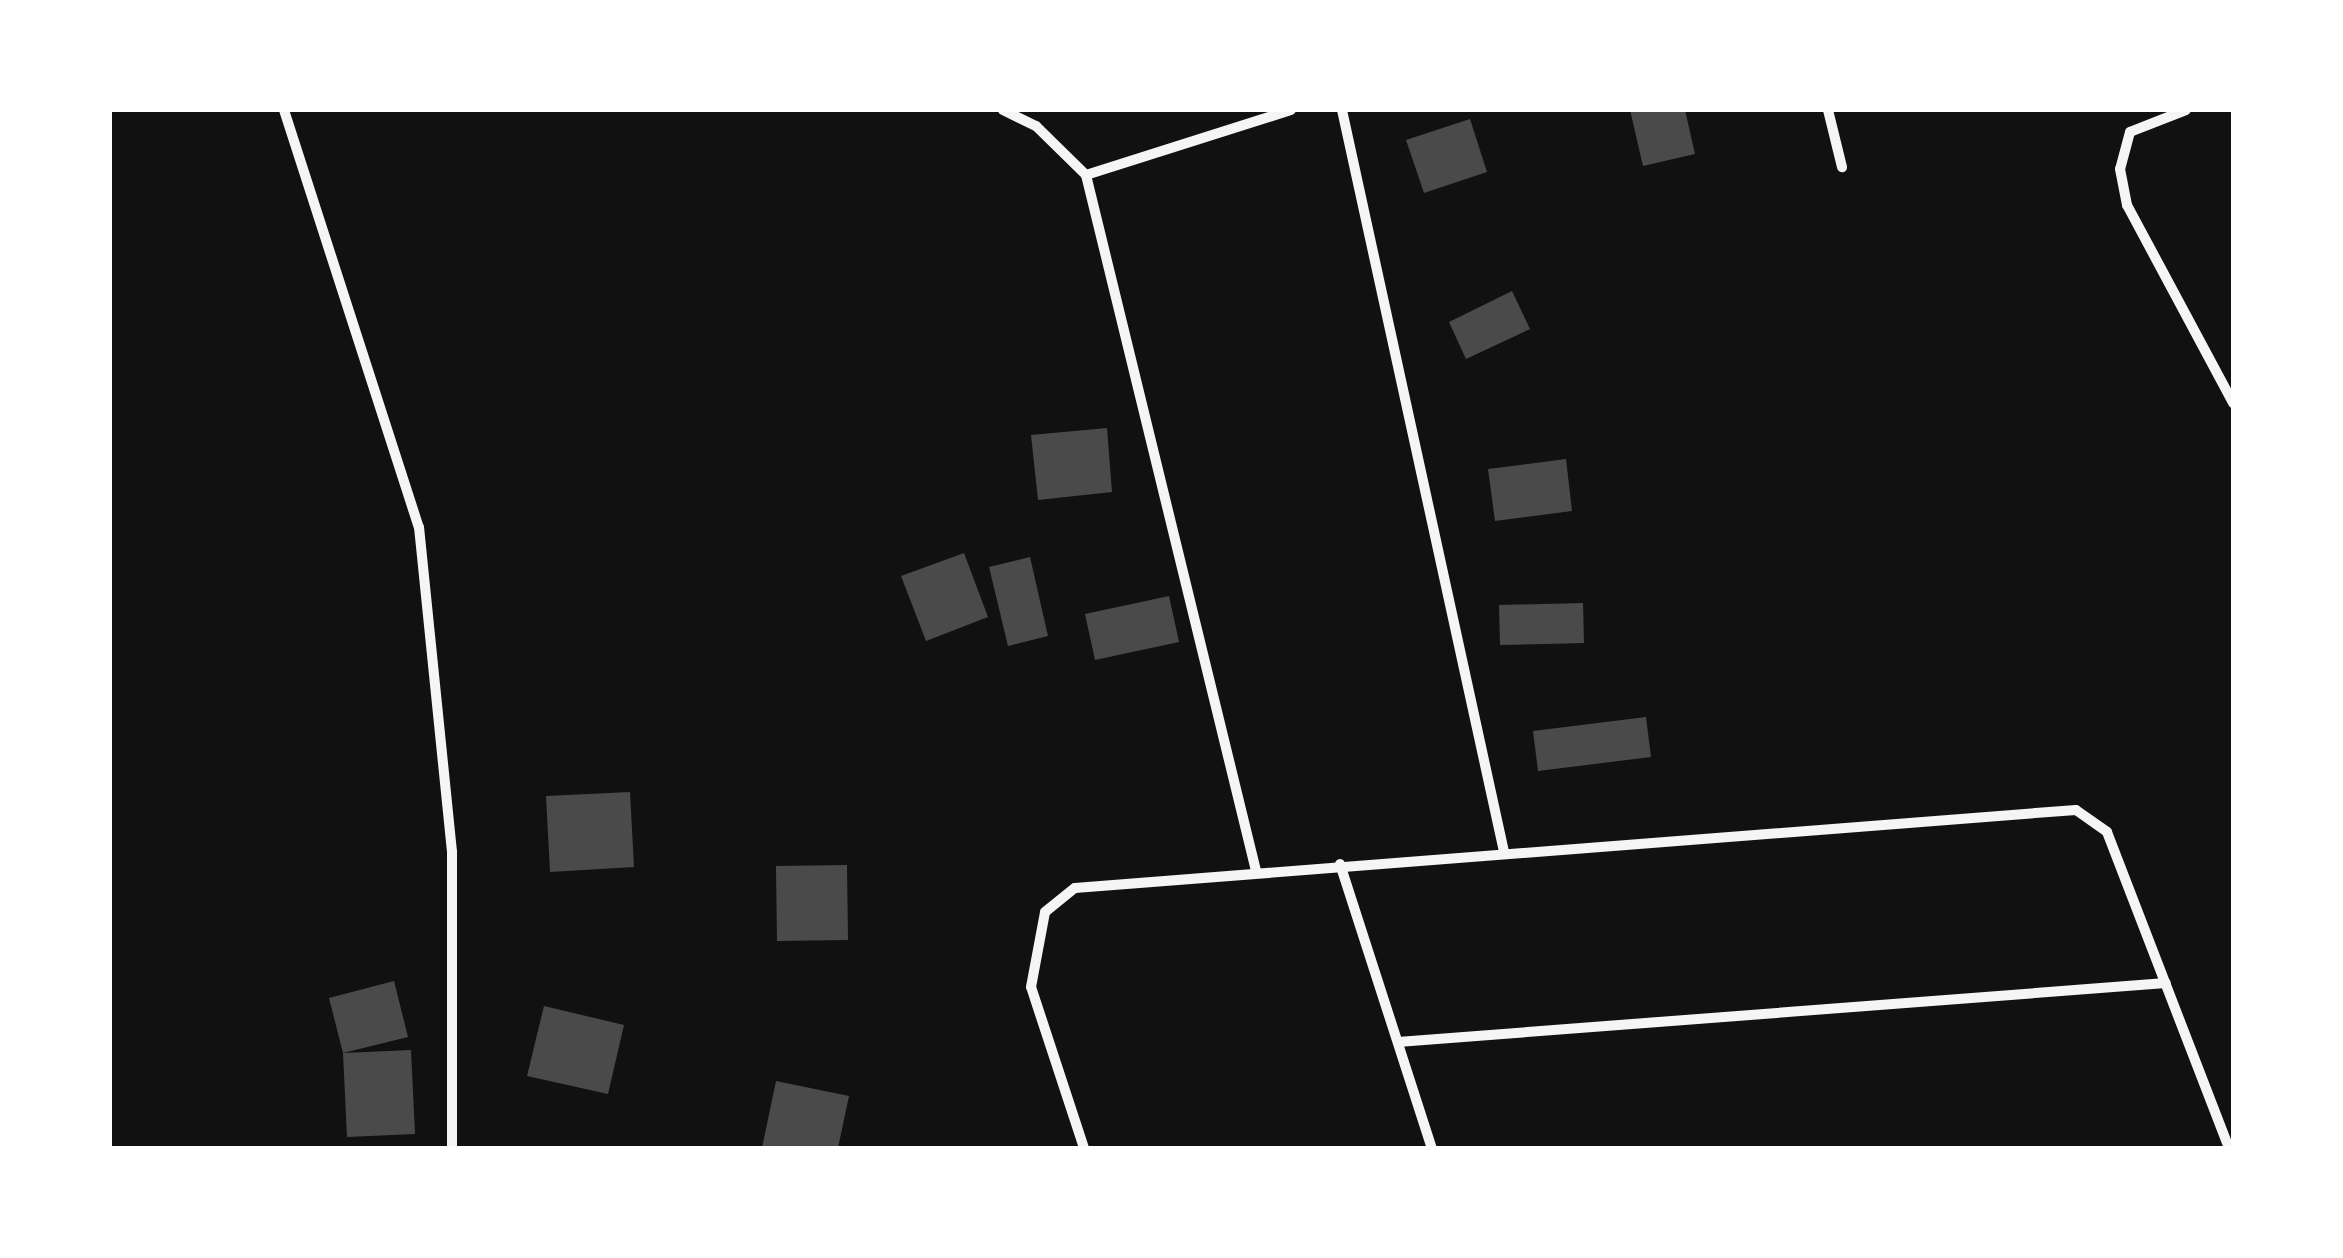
<!DOCTYPE html>
<style>
body{margin:0}
#map{position:relative;width:2343px;height:1258px;overflow:hidden;background:#111;font-family:"Alegreya Sans",sans-serif}
div>[style]{position:absolute}
[style*='--x']{left:calc(var(--x)*1px);top:calc(var(--y)*1px);width:calc(var(--w)*1px);rotate:calc(var(--a)*1deg)}
.building>*{inset:0;background:#4a4a4a}
.minor>*{height:10px;margin:-5px;padding:0 5px;transform-origin:5px;border-radius:5px;background:#f5f5f5}
span{translate:-50% -50%;white-space:nowrap;text-align:center;line-height:1.15;-webkit-text-stroke:8px #fff;paint-order:stroke}
.frame{position:absolute;inset:0;border:112px solid #fff;pointer-events:none}
</style>
<div id="map">
<div class="building">
<div style="clip-path:polygon(1630px 110px,1685px 110px,1695px 154px,1643px 166px)"></div>
<div style="clip-path:polygon(1470px 119px,1487px 172px,1424px 193px,1406px 140px)"></div>
<div style="clip-path:polygon(1512px 291px,1530px 329px,1466px 359px,1449px 322px)"></div>
<div style="clip-path:polygon(1107px 428px,1112px 492px,1038px 500px,1031px 435px)"></div>
<div style="clip-path:polygon(1566px 459px,1572px 511px,1495px 521px,1488px 469px)"></div>
<div style="clip-path:polygon(964px 553px,988px 617px,926px 641px,901px 576px)"></div>
<div style="clip-path:polygon(1030px 557px,1048px 636px,1008px 646px,989px 567px)"></div>
<div style="clip-path:polygon(1169px 596px,1179px 642px,1095px 660px,1085px 614px)"></div>
<div style="clip-path:polygon(1583px 603px,1584px 643px,1500px 645px,1499px 605px)"></div>
<div style="clip-path:polygon(1646px 717px,1651px 757px,1538px 771px,1533px 731px)"></div>
<div style="clip-path:polygon(630px 792px,634px 867px,550px 872px,546px 796px)"></div>
<div style="clip-path:polygon(847px 865px,848px 940px,777px 941px,776px 866px)"></div>
<div style="clip-path:polygon(394px 981px,408px 1037px,343px 1053px,329px 998px)"></div>
<div style="clip-path:polygon(544px 1006px,624px 1025px,608px 1094px,527px 1076px)"></div>
<div style="clip-path:polygon(411px 1050px,415px 1134px,347px 1137px,343px 1053px)"></div>
<div style="clip-path:polygon(776px 1081px,849px 1096px,838px 1148px,762px 1148px)"></div>
</div>
<div class="minor">
<div style="--x:284;--y:110;--w:438;--a:72.1"></div>
<div style="--x:419;--y:527;--w:327;--a:84.2"></div>
<div style="--x:452;--y:852;--w:296;--a:90"></div>
<div style="--x:1003;--y:110;--w:37;--a:26"></div>
<div style="--x:1036;--y:126;--w:70;--a:44.4"></div>
<div style="--x:1086;--y:175;--w:716;--a:76.27"></div>
<div style="--x:1342;--y:110;--w:759;--a:77.68"></div>
<div style="--x:1828;--y:110;--w:59;--a:76.2"></div>
<div style="--x:2186;--y:110;--w:60;--a:158.6"></div>
<div style="--x:2130;--y:132;--w:38;--a:105"></div>
<div style="--x:2120;--y:169;--w:37;--a:79"></div>
<div style="--x:2127;--y:205;--w:225;--a:61.8"></div>
<div style="--x:1086;--y:175;--w:215;--a:-17.6"></div>
<div style="--x:1340;--y:864;--w:299;--a:72.1"></div>
<div style="--x:1398;--y:1042;--w:770;--a:-4.39"></div>
<div style="--x:1084;--y:1148;--w:169;--a:-108.2"></div>
<div style="--x:1031;--y:987;--w:76;--a:-79.4"></div>
<div style="--x:1045;--y:912;--w:38;--a:-39"></div>
<div style="--x:1075;--y:888;--w:1004;--a:-4.46"></div>
<div style="--x:2076;--y:810;--w:38;--a:35"></div>
<div style="--x:2107;--y:832;--w:339;--a:68.9"></div>
</div>
<div class="frame"></div>
</div>
